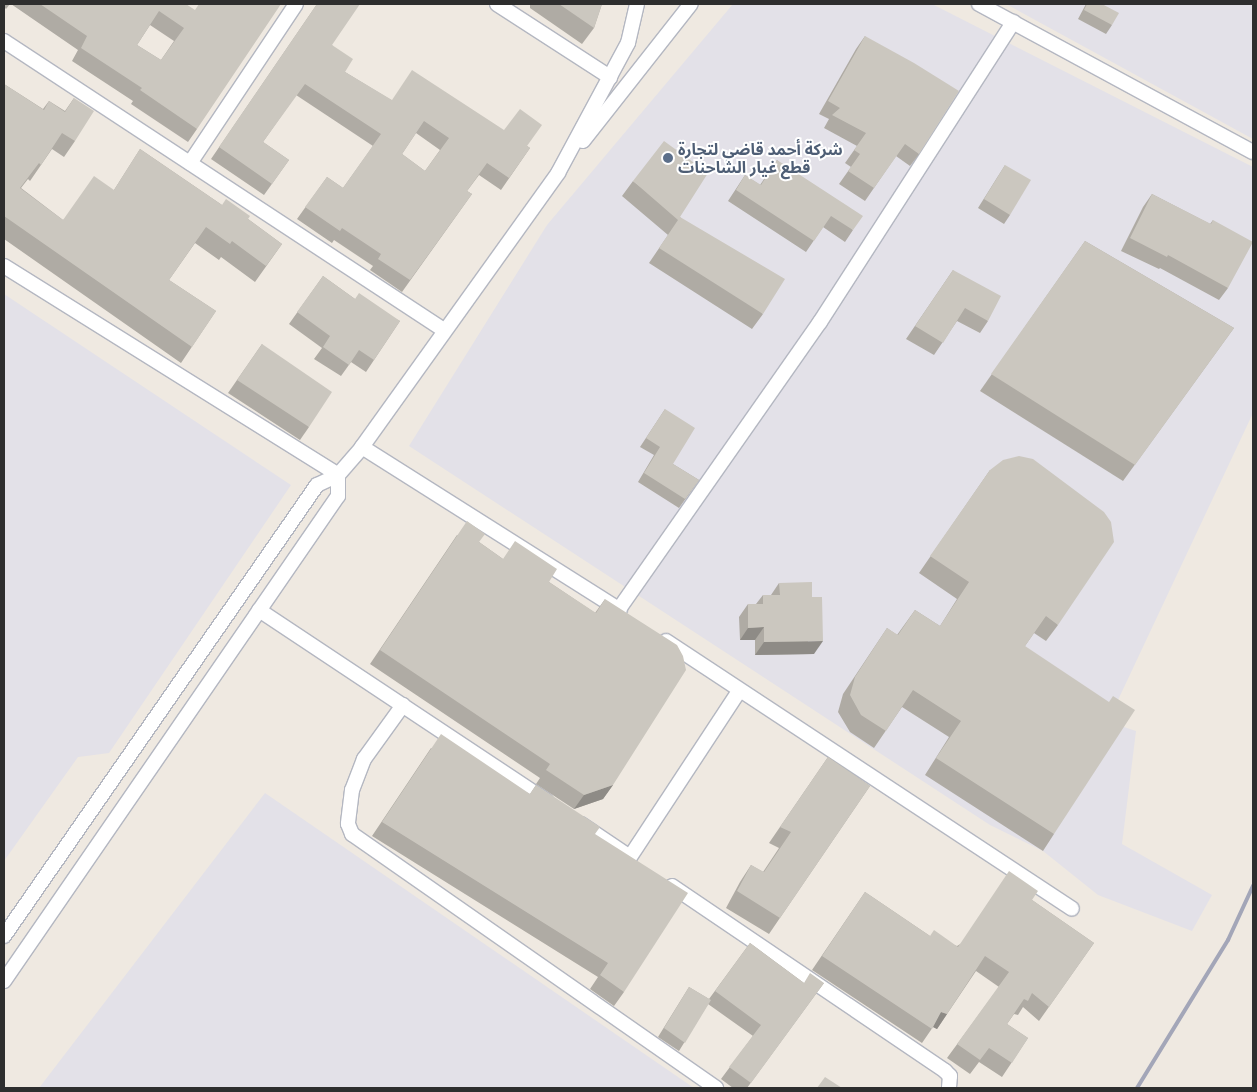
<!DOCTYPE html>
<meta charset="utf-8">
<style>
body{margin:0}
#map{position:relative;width:1257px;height:1092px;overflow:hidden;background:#efe9e1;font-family:"IBM Plex Sans","Noto Sans Arabic",sans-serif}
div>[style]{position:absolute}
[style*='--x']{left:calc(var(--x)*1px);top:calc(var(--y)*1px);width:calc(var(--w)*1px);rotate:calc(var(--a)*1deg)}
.industrial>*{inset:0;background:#e3e1e8}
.roads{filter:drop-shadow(1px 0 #b4b7c1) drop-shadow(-1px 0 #b4b7c1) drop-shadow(0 1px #b4b7c1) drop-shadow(0 -1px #b4b7c1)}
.street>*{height:14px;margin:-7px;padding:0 7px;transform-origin:7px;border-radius:7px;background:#fff}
.rail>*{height:4px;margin:-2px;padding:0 2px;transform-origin:2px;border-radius:2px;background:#a3a6b8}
.wall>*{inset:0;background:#afaba4}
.shaded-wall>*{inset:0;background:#8e8b86}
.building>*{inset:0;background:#cbc7bf}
.dots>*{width:14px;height:14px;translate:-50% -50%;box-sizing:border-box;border:2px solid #fff;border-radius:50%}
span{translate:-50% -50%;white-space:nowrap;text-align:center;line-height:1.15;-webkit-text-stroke:4px #fff;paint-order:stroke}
.service-label{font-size:16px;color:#4e5e75;font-weight:700}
.left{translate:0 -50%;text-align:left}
.frame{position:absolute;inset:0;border:5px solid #2e2e2e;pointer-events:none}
</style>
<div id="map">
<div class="industrial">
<div style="clip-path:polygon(733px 4px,932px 4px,1253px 167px,1253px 413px,1118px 700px,1124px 727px,1136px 731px,1122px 844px,1212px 895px,1192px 931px,1098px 895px,1043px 851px,990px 825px,409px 446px,547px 225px)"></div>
<div style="clip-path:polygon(1006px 4px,1253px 4px,1253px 139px)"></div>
<div style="clip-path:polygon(4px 294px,291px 485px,109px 753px,78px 757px,4px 861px)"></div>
<div style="clip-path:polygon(265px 793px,694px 1088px,39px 1088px)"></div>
</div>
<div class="roads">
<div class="street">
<div style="--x:497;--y:4;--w:135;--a:32.9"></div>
<div style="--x:979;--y:4;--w:311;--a:28.4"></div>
<div style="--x:4;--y:41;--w:526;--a:33.3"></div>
<div style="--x:583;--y:141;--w:174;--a:-51.8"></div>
<div style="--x:190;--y:163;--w:191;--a:-56.3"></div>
<div style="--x:4;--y:266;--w:394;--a:32"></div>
<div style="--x:362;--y:447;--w:305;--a:32.3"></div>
<div style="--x:619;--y:609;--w:350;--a:-55"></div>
<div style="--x:820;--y:322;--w:357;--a:-57.2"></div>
<div style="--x:259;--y:610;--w:345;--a:33.6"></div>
<div style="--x:666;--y:641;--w:486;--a:33.4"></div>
<div style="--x:403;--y:705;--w:67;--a:125.8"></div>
<div style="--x:364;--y:759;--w:33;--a:111"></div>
<div style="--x:352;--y:790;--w:34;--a:97"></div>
<div style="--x:348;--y:824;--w:11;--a:68"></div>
<div style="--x:352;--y:834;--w:444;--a:34.9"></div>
<div style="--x:581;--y:824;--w:55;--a:34"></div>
<div style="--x:630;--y:857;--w:199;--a:-56.7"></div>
<div style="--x:672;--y:886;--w:330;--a:34.1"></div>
<div style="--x:945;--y:1071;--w:7;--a:45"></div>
<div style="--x:950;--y:1076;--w:12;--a:95"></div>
<div style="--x:4;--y:936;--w:549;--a:-55.24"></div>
<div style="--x:317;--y:485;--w:23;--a:-25"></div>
<div style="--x:4;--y:981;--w:589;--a:-55.45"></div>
<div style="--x:338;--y:496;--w:21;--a:-90"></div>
<div style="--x:338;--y:475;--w:37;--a:-49"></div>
<div style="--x:362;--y:447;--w:337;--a:-54.4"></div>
<div style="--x:558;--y:173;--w:148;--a:-61.7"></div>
<div style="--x:628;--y:43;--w:40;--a:-77"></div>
</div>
</div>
<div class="rail">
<div style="--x:1137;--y:1088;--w:174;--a:-58.4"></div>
<div style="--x:1228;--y:940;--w:60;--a:-65.2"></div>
</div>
<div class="wall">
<div style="clip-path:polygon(4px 4px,10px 4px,6px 9px,4px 7px)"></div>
<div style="clip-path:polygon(evenodd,11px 4px,186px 4px,197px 129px,188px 142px,131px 104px,133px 101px,72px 61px,78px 50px,11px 4px,150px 25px,174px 41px,161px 60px,137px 45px,150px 25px)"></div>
<div style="clip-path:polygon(evenodd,317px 4px,332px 45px,345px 72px,391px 100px,527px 146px,530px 148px,501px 190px,479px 175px,467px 191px,472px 194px,402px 292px,370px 270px,373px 266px,334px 240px,332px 243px,297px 219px,327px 177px,343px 188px,373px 146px,296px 95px,263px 142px,289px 160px,264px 195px,211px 159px,317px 4px,416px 133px,440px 150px,425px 171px,402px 154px,416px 133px)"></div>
<div style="clip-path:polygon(530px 4px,602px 4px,594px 28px,582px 44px,530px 8px)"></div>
<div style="clip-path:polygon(1086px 4px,1102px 4px,1112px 25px,1106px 34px,1078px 19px)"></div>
<div style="clip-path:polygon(865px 36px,919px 154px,910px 166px,896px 156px,865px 201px,839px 184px,851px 167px,845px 163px,857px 146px,824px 128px,829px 119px,819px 114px,856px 49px)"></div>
<div style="clip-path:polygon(4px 84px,43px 109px,49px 101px,65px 111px,74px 98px,75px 141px,64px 157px,52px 149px,30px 181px,28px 179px,21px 188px,63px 220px,114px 190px,140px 149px,222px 205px,248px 219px,282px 244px,255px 282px,221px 257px,219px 260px,195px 243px,169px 280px,216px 311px,181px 363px,4px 239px)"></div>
<div style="clip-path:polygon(777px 160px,853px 230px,845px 242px,823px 227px,806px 252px,728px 201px,745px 175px,760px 185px)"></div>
<div style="clip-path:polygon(1005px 165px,1010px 215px,1004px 224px,978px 208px)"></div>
<div style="clip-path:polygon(633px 181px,680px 217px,763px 314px,752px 329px,649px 263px,668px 235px,622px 196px)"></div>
<div style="clip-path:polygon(1152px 194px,1210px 224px,1213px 220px,1228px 288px,1219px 300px,1160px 268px,1159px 269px,1121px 251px,1143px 207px)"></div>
<div style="clip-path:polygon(1085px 241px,1234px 328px,1123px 481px,980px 391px)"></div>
<div style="clip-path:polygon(953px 270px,988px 321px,980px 333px,957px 321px,934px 355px,906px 339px)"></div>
<div style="clip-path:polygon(323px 276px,355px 299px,400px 321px,366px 372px,351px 362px,341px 376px,314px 359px,322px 348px,289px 324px)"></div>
<div style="clip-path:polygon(262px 344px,309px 427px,300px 440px,228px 393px)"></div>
<div style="clip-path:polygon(665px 409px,673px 464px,699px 480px,679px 508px,638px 482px,654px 455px,640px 447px)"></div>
<div style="clip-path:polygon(990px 470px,1058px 625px,1046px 641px,1034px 633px,1025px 646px,1054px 834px,1043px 851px,925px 775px,949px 737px,902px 707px,874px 748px,850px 732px,838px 712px,843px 694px,887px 628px,897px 635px,915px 610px,940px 626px,957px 599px,919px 573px)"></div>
<div style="clip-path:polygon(457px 535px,479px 542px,503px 559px,549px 582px,595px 613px,605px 599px,613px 785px,603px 799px,574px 809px,536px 784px,540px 778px,370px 664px)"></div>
<div style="clip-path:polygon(779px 583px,814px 654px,755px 655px,755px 640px,740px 640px,739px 617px,748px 604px,756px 604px,763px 595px,771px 595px)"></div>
<div style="clip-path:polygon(431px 748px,530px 794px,536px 785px,595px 834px,624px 992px,614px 1006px,590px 989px,598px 977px,372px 836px)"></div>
<div style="clip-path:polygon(828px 757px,870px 786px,769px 934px,726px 908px,740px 882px,751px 865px,763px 872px,779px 848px,769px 843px)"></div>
<div style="clip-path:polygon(865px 892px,930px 936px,957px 946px,1032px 900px,1094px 943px,1039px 1021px,1023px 1007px,1018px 1015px,1014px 1014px,1007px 1024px,1028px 1038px,1002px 1077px,979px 1062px,970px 1074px,947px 1058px,999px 987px,976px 971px,937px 1029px,933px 1027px,922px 1043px,812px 970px)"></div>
<div style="clip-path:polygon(750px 943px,804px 983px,824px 983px,747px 1088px,733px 1088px,721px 1079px,753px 1036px,708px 1004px,679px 1051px,658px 1037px,689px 987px,709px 999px)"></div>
</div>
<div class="shaded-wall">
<div style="clip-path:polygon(764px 627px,755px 640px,740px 640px,748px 628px)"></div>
<div style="clip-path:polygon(823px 641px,814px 654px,755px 655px,764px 642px)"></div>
<div style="clip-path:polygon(613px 785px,603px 799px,574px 809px,584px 795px)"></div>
<div style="clip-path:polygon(941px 1012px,947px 1014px,937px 1029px,931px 1026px)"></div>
</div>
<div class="building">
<div style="clip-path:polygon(evenodd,40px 4px,186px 4px,195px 10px,199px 4px,281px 4px,197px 129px,140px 90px,142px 88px,81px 48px,87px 36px,40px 4px,159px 11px,184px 28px,161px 60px,137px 45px,159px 11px)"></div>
<div style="clip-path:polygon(evenodd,317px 4px,360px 4px,332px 45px,353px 59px,345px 72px,392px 100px,412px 70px,504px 130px,520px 109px,542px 125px,527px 146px,530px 148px,509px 178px,487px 163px,467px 191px,472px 194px,410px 280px,378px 259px,381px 254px,342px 228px,340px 231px,305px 207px,327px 177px,343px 188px,381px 134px,305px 84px,263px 142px,289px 160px,272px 184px,219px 147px,317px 4px,424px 121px,449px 138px,425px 171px,402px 154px,424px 121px)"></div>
<div style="clip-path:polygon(559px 4px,602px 4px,594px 28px)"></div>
<div style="clip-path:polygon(1087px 4px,1102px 4px,1119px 13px,1112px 25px,1084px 10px)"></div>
<div style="clip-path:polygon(865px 36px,914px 63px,959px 91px,919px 154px,905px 144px,874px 188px,848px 171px,860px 154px,854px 150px,866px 133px,832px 115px,840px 108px,828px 101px)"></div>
<div style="clip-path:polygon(4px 84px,44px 110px,49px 101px,65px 112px,74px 98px,94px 111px,75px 141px,62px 133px,41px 165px,39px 163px,20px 188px,63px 220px,94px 176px,114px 190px,140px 149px,222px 205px,226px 199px,250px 216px,248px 219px,282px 244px,266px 266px,232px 241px,230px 244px,206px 227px,169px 280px,216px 311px,192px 347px,4px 216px)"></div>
<div style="clip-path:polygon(664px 141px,708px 173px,680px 217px,785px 279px,763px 314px,659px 248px,678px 220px,633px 181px)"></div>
<div style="clip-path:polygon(777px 160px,863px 216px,853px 230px,831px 216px,814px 241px,736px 190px,745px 175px,761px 185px)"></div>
<div style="clip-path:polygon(1005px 165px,1031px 180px,1010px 215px,984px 199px)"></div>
<div style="clip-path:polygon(1152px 194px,1211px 224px,1213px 220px,1253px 242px,1228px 288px,1168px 255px,1167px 257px,1130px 238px)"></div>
<div style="clip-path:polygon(1085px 241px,1234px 328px,1135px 465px,991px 374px)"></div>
<div style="clip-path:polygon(953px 270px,1001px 296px,988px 321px,965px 308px,943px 343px,915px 326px)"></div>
<div style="clip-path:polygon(323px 276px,355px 299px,359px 293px,400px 321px,374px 360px,359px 350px,349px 365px,323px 347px,330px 336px,297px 312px)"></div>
<div style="clip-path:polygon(262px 344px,332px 392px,309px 427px,237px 380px)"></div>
<div style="clip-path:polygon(665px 409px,695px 428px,673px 464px,699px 480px,685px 499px,644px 473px,660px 447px,646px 438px)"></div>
<div style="clip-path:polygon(1019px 456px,1033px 459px,1104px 512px,1111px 522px,1114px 542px,1058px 625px,1046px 616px,1025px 646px,1109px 702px,1113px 696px,1135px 710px,1054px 834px,936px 758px,961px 721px,913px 690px,886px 731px,861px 715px,850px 695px,855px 677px,887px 628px,898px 635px,915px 610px,940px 626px,969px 582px,930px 556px,990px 470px,1003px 460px)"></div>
<div style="clip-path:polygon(467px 521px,485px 534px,479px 542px,503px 559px,515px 541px,557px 569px,549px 582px,596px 613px,605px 599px,677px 645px,683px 656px,686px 670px,613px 785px,584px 795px,546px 770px,550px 764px,380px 650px)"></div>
<div style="clip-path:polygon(812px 582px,812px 597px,822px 597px,823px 641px,764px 642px,764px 627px,748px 628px,748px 604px,763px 604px,763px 595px,780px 595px,779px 583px)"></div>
<div style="clip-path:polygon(441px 734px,530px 794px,536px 785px,600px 827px,595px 834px,688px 893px,624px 992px,600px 975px,608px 963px,382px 822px)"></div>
<div style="clip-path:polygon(828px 757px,870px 786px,780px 918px,737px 891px,751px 865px,764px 872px,791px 832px,780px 827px)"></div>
<div style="clip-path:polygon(1009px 871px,1038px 891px,1032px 900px,1094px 943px,1049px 1007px,1032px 993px,1028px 1001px,1024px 999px,1007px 1024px,1028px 1038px,1012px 1063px,989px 1048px,980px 1060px,957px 1044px,1009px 972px,985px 956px,947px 1014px,941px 1012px,932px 1029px,822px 956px,865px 892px,930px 936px,934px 930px,958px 947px)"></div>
<div style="clip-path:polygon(750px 943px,804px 983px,810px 973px,824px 983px,751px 1083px,729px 1067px,761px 1025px,715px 991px)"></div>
<div style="clip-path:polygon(689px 987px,711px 1000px,685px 1043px,664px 1028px)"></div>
<div style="clip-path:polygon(825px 1077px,842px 1088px,817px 1088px)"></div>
</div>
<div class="dots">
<div style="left:668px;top:158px;background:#5c6f8a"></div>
</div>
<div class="service-label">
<span class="left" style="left:678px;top:158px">شركة أحمد قاضي لتجارة<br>قطع غيار الشاحنات</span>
</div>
<div class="frame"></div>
</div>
